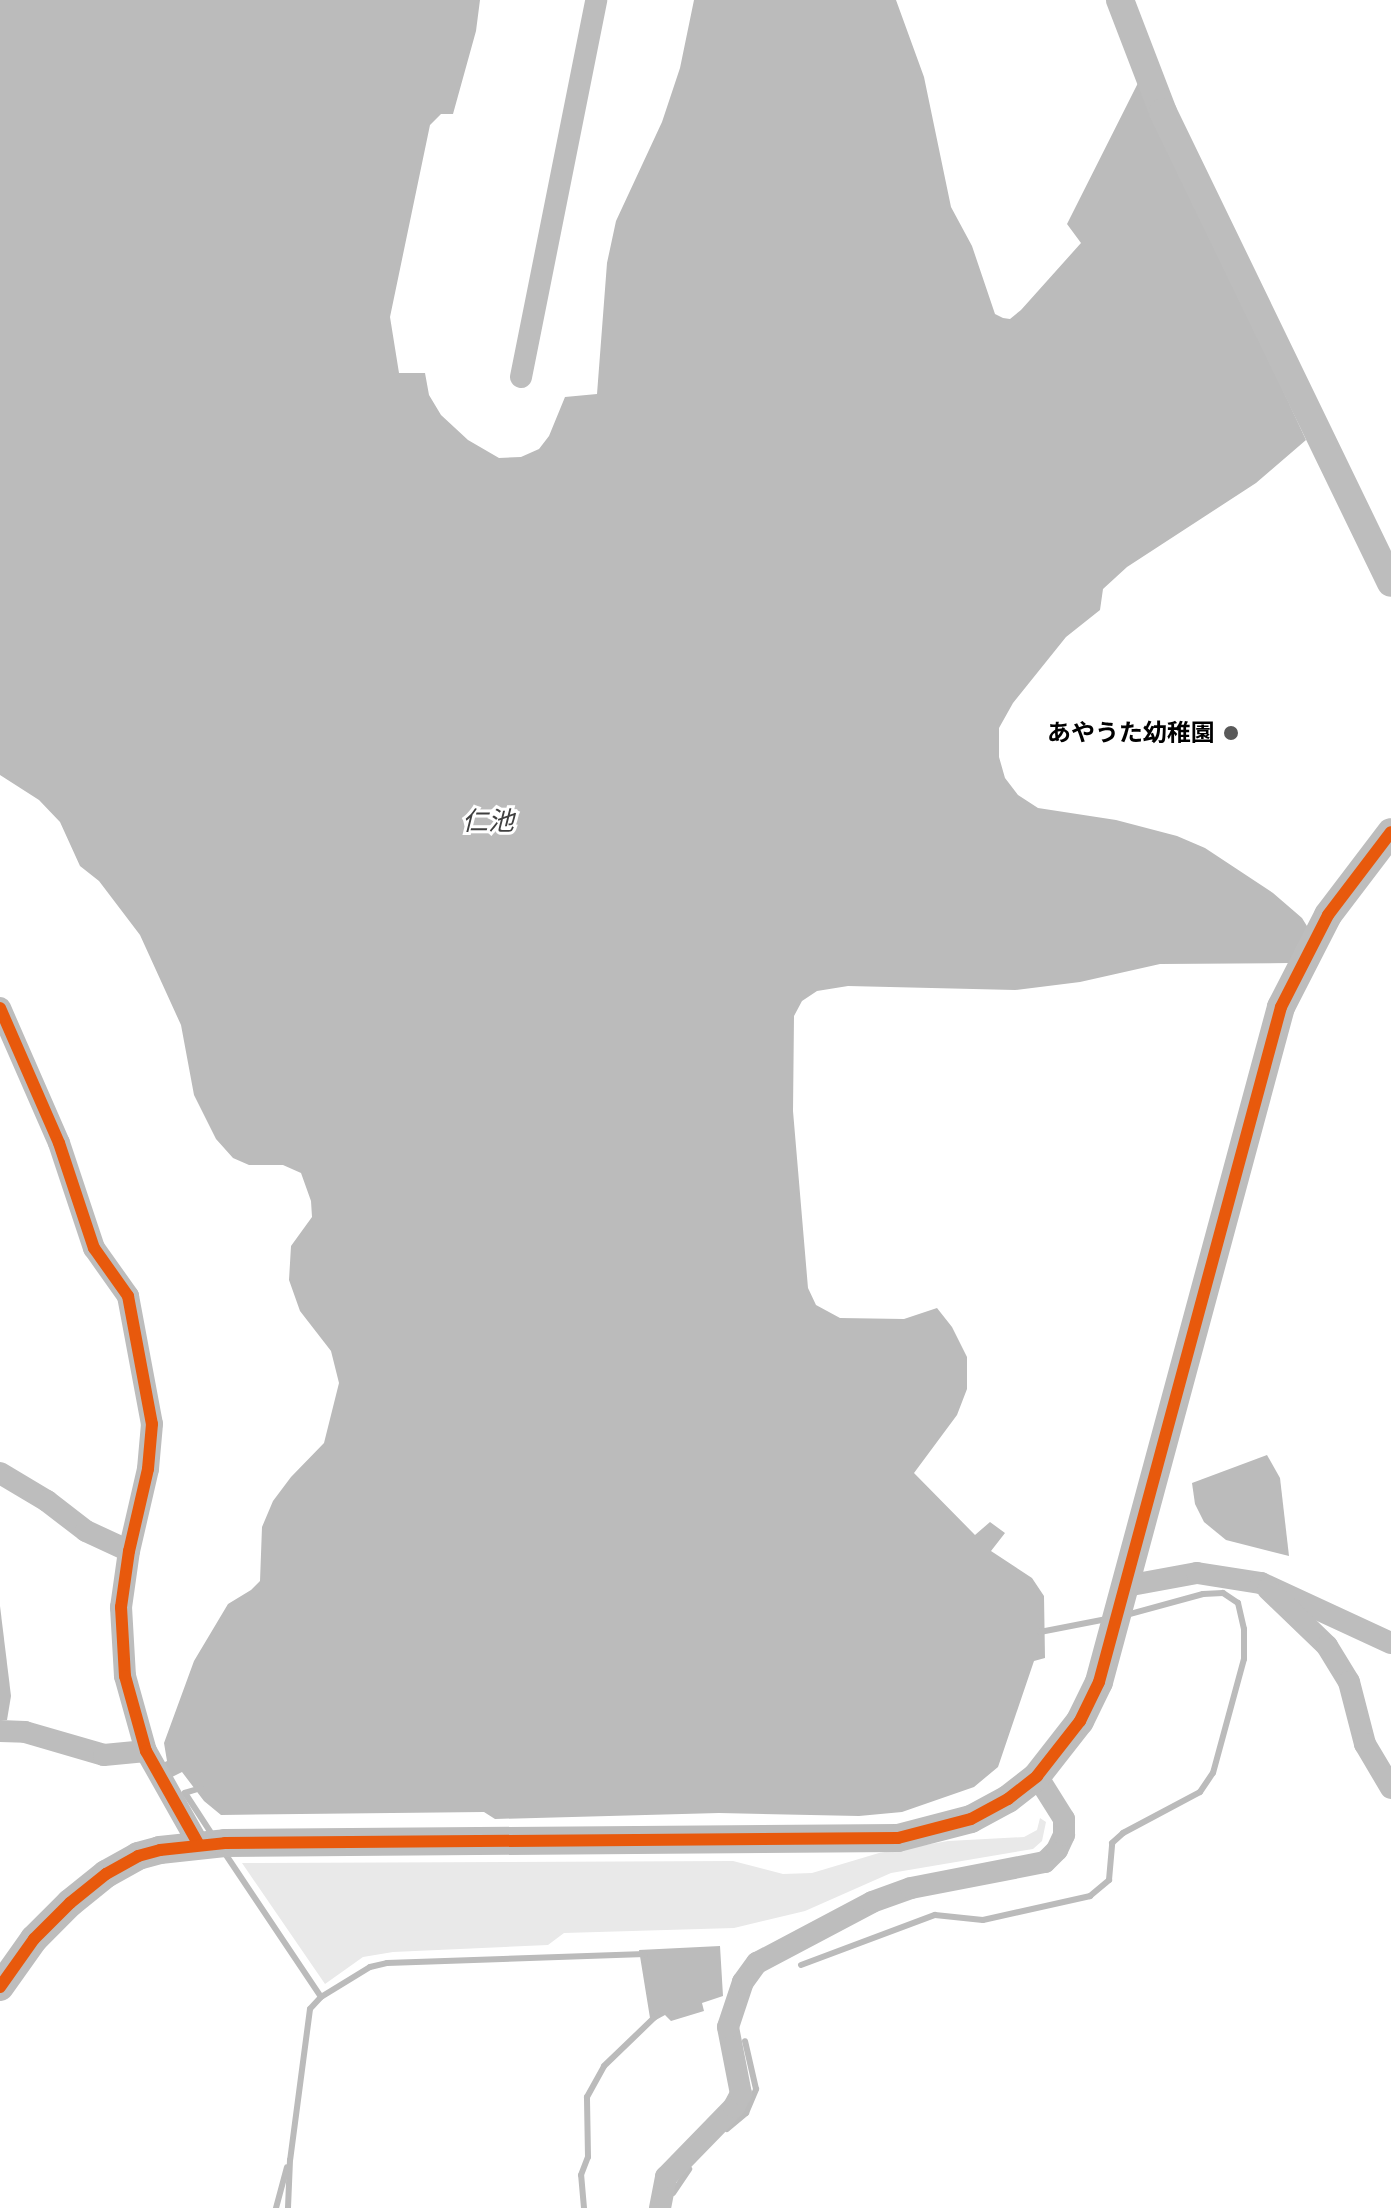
<!DOCTYPE html>
<meta charset="utf-8">
<style>
body{margin:0}
#map{position:relative;width:1391px;height:2208px;overflow:hidden;background:#fff;font-family:"PT Sans Narrow","Noto Sans JP",sans-serif}
div>[style]{position:absolute}
[style*='--x']{left:calc(var(--x)*1px);top:calc(var(--y)*1px);width:calc(var(--w)*1px);rotate:calc(var(--a)*1deg)}
.green>*{inset:0;background:#e9e9e9}
.water>*{inset:0;background:#bbb}
.stream>*{height:6px;margin:-3px;padding:0 3px;transform-origin:3px;border-radius:3px;background:#bbb}
.minor>*{height:22px;margin:-11px;padding:0 11px;transform-origin:11px;border-radius:11px;background:#bdbdbd}
.tertiary>*{height:28px;margin:-14px;padding:0 14px;transform-origin:14px;border-radius:14px;background:#bdbdbd}
.cycleway>*{height:12px;margin:-6px;padding:0 6px;transform-origin:6px;border-radius:6px;background:#e8590c}
.dots>*{width:22px;height:22px;translate:-50% -50%;box-sizing:border-box;border:4px solid #fff;border-radius:50%}
span{translate:-50% -50%;white-space:nowrap;text-align:center;line-height:1.15;-webkit-text-stroke:6px #fff;paint-order:stroke}
.poi-label{font-size:24px;color:#000;font-weight:700}
.right{translate:-100% -50%;text-align:right}
.water-label{font-size:26px;color:#3f3f3f;font-style:italic}
</style>
<div id="map">
<div class="green">
<div style="clip-path:polygon(1040px 1818px,1046px 1822px,1042px 1841px,1033px 1849px,891px 1873px,805px 1911px,734px 1928px,564px 1933px,548px 1945px,393px 1952px,363px 1957px,325px 1984px,242px 1863px,733px 1861px,783px 1874px,812px 1873px,879px 1853px,948px 1841px,1024px 1837px,1037px 1830px)"></div>
</div>
<div class="water">
<div style="clip-path:polygon(0 0,480px 0,476px 31px,453px 114px,441px 114px,430px 125px,390px 317px,399px 373px,425px 373px,429px 395px,441px 415px,468px 440px,499px 458px,521px 457px,539px 449px,549px 436px,565px 397px,597px 394px,607px 263px,616px 221px,662px 122px,680px 68px,694px 0,896px 0,924px 77px,951px 207px,972px 246px,995px 314px,1003px 318px,1010px 319px,1021px 310px,1081px 243px,1067px 224px,1139px 81px,1306px 440px,1256px 483px,1127px 567px,1103px 589px,1100px 610px,1066px 637px,1013px 703px,999px 728px,999px 757px,1005px 778px,1018px 795px,1038px 808px,1116px 820px,1177px 836px,1205px 848px,1273px 893px,1302px 918px,1310px 931px,1289px 963px,1160px 964px,1080px 982px,1015px 990px,848px 986px,817px 991px,802px 1001px,794px 1016px,793px 1111px,808px 1288px,816px 1305px,840px 1318px,904px 1319px,937px 1308px,952px 1327px,967px 1357px,967px 1389px,957px 1415px,914px 1473px,975px 1535px,990px 1522px,1005px 1533px,991px 1551px,1032px 1578px,1044px 1596px,1045px 1658px,1034px 1661px,998px 1767px,974px 1787px,902px 1812px,859px 1816px,719px 1813px,495px 1819px,484px 1812px,221px 1815px,204px 1801px,182px 1772px,170px 1778px,161px 1764px,167px 1761px,164px 1743px,194px 1661px,228px 1604px,251px 1590px,260px 1581px,262px 1527px,273px 1501px,291px 1477px,324px 1443px,339px 1383px,331px 1351px,300px 1311px,289px 1280px,291px 1246px,312px 1217px,311px 1201px,301px 1173px,283px 1165px,249px 1165px,233px 1158px,216px 1139px,194px 1095px,181px 1025px,140px 935px,99px 881px,80px 866px,60px 822px,39px 800px,0 775px)"></div>
<div style="clip-path:polygon(1267px 1455px,1280px 1478px,1289px 1556px,1226px 1540px,1204px 1522px,1195px 1504px,1192px 1483px)"></div>
<div style="clip-path:polygon(0 1606px,11px 1696px,7px 1720px,0 1720px)"></div>
<div style="clip-path:polygon(720px 1946px,723px 1996px,702px 2003px,704px 2011px,671px 2021px,665px 2015px,654px 2021px,650px 2018px,639px 1950px)"></div>
</div>
<div class="stream">
<div style="--x:1040;--y:1632;--w:68;--a:-11"></div>
<div style="--x:201;--y:1788;--w:17;--a:163"></div>
<div style="--x:185;--y:1793;--w:51;--a:56.9"></div>
<div style="--x:224;--y:1852;--w:174;--a:56.2"></div>
<div style="--x:321;--y:1997;--w:16;--a:133"></div>
<div style="--x:310;--y:2009;--w:152;--a:97.5"></div>
<div style="--x:290;--y:2160;--w:48;--a:92.4"></div>
<div style="--x:801;--y:1965;--w:143;--a:-20.5"></div>
<div style="--x:935;--y:1915;--w:48;--a:5.9"></div>
<div style="--x:983;--y:1920;--w:110;--a:-12.6"></div>
<div style="--x:1090;--y:1896;--w:25;--a:-40"></div>
<div style="--x:1109;--y:1880;--w:37;--a:-85"></div>
<div style="--x:1112;--y:1843;--w:15;--a:-42"></div>
<div style="--x:1123;--y:1833;--w:87;--a:-28"></div>
<div style="--x:1200;--y:1792;--w:23;--a:-56"></div>
<div style="--x:1213;--y:1773;--w:118;--a:-74.8"></div>
<div style="--x:1244;--y:1659;--w:30;--a:-90"></div>
<div style="--x:1244;--y:1629;--w:27;--a:-103"></div>
<div style="--x:1238;--y:1603;--w:18;--a:-146"></div>
<div style="--x:1223;--y:1593;--w:20;--a:177"></div>
<div style="--x:1203;--y:1594;--w:80;--a:164.7"></div>
<div style="--x:321;--y:1997;--w:57;--a:-31.5"></div>
<div style="--x:370;--y:1967;--w:17;--a:-13"></div>
<div style="--x:387;--y:1963;--w:258;--a:-2"></div>
<div style="--x:727;--y:2129;--w:25;--a:-40"></div>
<div style="--x:746;--y:2113;--w:26;--a:-67"></div>
<div style="--x:756;--y:2089;--w:49;--a:-102.9"></div>
<div style="--x:673;--y:2193;--w:29;--a:-56"></div>
<div style="--x:276;--y:2208;--w:42;--a:-75"></div>
<div style="--x:584;--y:2208;--w:33;--a:-95"></div>
<div style="--x:581;--y:2175;--w:19;--a:-69"></div>
<div style="--x:588;--y:2157;--w:60;--a:-91"></div>
<div style="--x:587;--y:2097;--w:35;--a:-61"></div>
<div style="--x:604;--y:2066;--w:74;--a:-43.9"></div>
</div>
<div class="minor">
<div style="--x:521;--y:377;--w:384;--a:-78.7"></div>
<div style="--x:0;--y:1008;--w:147;--a:66.4"></div>
<div style="--x:59;--y:1143;--w:111;--a:71.6"></div>
<div style="--x:94;--y:1248;--w:59;--a:54.7"></div>
<div style="--x:128;--y:1296;--w:130;--a:79.4"></div>
<div style="--x:152;--y:1424;--w:45;--a:95.1"></div>
<div style="--x:148;--y:1469;--w:84;--a:103"></div>
<div style="--x:129;--y:1551;--w:57;--a:98.1"></div>
<div style="--x:121;--y:1607;--w:69;--a:86.7"></div>
<div style="--x:125;--y:1676;--w:78;--a:74.4"></div>
<div style="--x:146;--y:1751;--w:108;--a:60.6"></div>
<div style="--x:0;--y:1473;--w:55;--a:30.8"></div>
<div style="--x:47;--y:1501;--w:49;--a:37.6"></div>
<div style="--x:86;--y:1531;--w:47;--a:24.9"></div>
<div style="--x:1126;--y:1586;--w:72;--a:-10.4"></div>
<div style="--x:1197;--y:1573;--w:65;--a:8.9"></div>
<div style="--x:1261;--y:1583;--w:143;--a:24.8"></div>
<div style="--x:1268;--y:1589;--w:82;--a:44"></div>
<div style="--x:1327;--y:1646;--w:42;--a:58.6"></div>
<div style="--x:1349;--y:1682;--w:64;--a:75.5"></div>
<div style="--x:1365;--y:1744;--w:51;--a:59.4"></div>
<div style="--x:0;--y:1731;--w:25;--a:2"></div>
<div style="--x:25;--y:1732;--w:82;--a:16.2"></div>
<div style="--x:104;--y:1755;--w:42;--a:-5.4"></div>
<div style="--x:660;--y:2208;--w:32;--a:-79"></div>
<div style="--x:666;--y:2177;--w:98;--a:-45.8"></div>
<div style="--x:734;--y:2107;--w:15;--a:-62"></div>
<div style="--x:741;--y:2094;--w:68;--a:-101"></div>
<div style="--x:728;--y:2027;--w:47;--a:-71.6"></div>
<div style="--x:743;--y:1982;--w:24;--a:-54"></div>
<div style="--x:757;--y:1963;--w:130;--a:-27.9"></div>
<div style="--x:872;--y:1902;--w:41;--a:-19.7"></div>
<div style="--x:911;--y:1888;--w:136;--a:-11"></div>
<div style="--x:1045;--y:1862;--w:17;--a:-45"></div>
<div style="--x:1057;--y:1850;--w:17;--a:-65"></div>
<div style="--x:1064;--y:1835;--w:16;--a:-90"></div>
<div style="--x:1064;--y:1819;--w:51;--a:-122.1"></div>
</div>
<div class="tertiary">
<div style="--x:1120;--y:0;--w:120;--a:69"></div>
<div style="--x:1163;--y:112;--w:523;--a:64.17"></div>
<div style="--x:0;--y:1987;--w:59;--a:-54.7"></div>
<div style="--x:34;--y:1939;--w:51;--a:-45"></div>
<div style="--x:70;--y:1903;--w:46;--a:-38.9"></div>
<div style="--x:106;--y:1874;--w:37;--a:-29"></div>
<div style="--x:138;--y:1856;--w:23;--a:-15"></div>
<div style="--x:160;--y:1850;--w:65;--a:-6.1"></div>
<div style="--x:225;--y:1843;--w:673;--a:-0.43"></div>
<div style="--x:898;--y:1838;--w:75;--a:-14.6"></div>
<div style="--x:971;--y:1819;--w:42;--a:-28.4"></div>
<div style="--x:1008;--y:1799;--w:37;--a:-38"></div>
<div style="--x:1037;--y:1776;--w:70;--a:-52"></div>
<div style="--x:1080;--y:1721;--w:43;--a:-64"></div>
<div style="--x:1099;--y:1682;--w:699;--a:-74.91"></div>
<div style="--x:1281;--y:1007;--w:103;--a:-62.9"></div>
<div style="--x:1328;--y:915;--w:104;--a:-52.8"></div>
</div>
<div class="cycleway">
<div style="--x:0;--y:1008;--w:147;--a:66.4"></div>
<div style="--x:59;--y:1143;--w:111;--a:71.6"></div>
<div style="--x:94;--y:1248;--w:59;--a:54.7"></div>
<div style="--x:128;--y:1296;--w:130;--a:79.4"></div>
<div style="--x:152;--y:1424;--w:45;--a:95.1"></div>
<div style="--x:148;--y:1469;--w:84;--a:103"></div>
<div style="--x:129;--y:1551;--w:57;--a:98.1"></div>
<div style="--x:121;--y:1607;--w:69;--a:86.7"></div>
<div style="--x:125;--y:1676;--w:78;--a:74.4"></div>
<div style="--x:146;--y:1751;--w:108;--a:60.6"></div>
<div style="--x:0;--y:1987;--w:59;--a:-54.7"></div>
<div style="--x:34;--y:1939;--w:51;--a:-45"></div>
<div style="--x:70;--y:1903;--w:46;--a:-38.9"></div>
<div style="--x:106;--y:1874;--w:37;--a:-29"></div>
<div style="--x:138;--y:1856;--w:23;--a:-15"></div>
<div style="--x:160;--y:1850;--w:65;--a:-6.1"></div>
<div style="--x:225;--y:1843;--w:673;--a:-0.43"></div>
<div style="--x:898;--y:1838;--w:75;--a:-14.6"></div>
<div style="--x:971;--y:1819;--w:42;--a:-28.4"></div>
<div style="--x:1008;--y:1799;--w:37;--a:-38"></div>
<div style="--x:1037;--y:1776;--w:70;--a:-52"></div>
<div style="--x:1080;--y:1721;--w:43;--a:-64"></div>
<div style="--x:1099;--y:1682;--w:699;--a:-74.91"></div>
<div style="--x:1281;--y:1007;--w:103;--a:-62.9"></div>
<div style="--x:1328;--y:915;--w:104;--a:-52.8"></div>
</div>
<div class="dots">
<div style="left:1231px;top:733px;background:#595959"></div>
</div>
<div class="poi-label">
<span class="right" style="left:1215px;top:733px">あやうた幼稚園</span>
</div>
<div class="water-label">
<span style="left:488px;top:821px">仁池</span>
</div>
</div>
